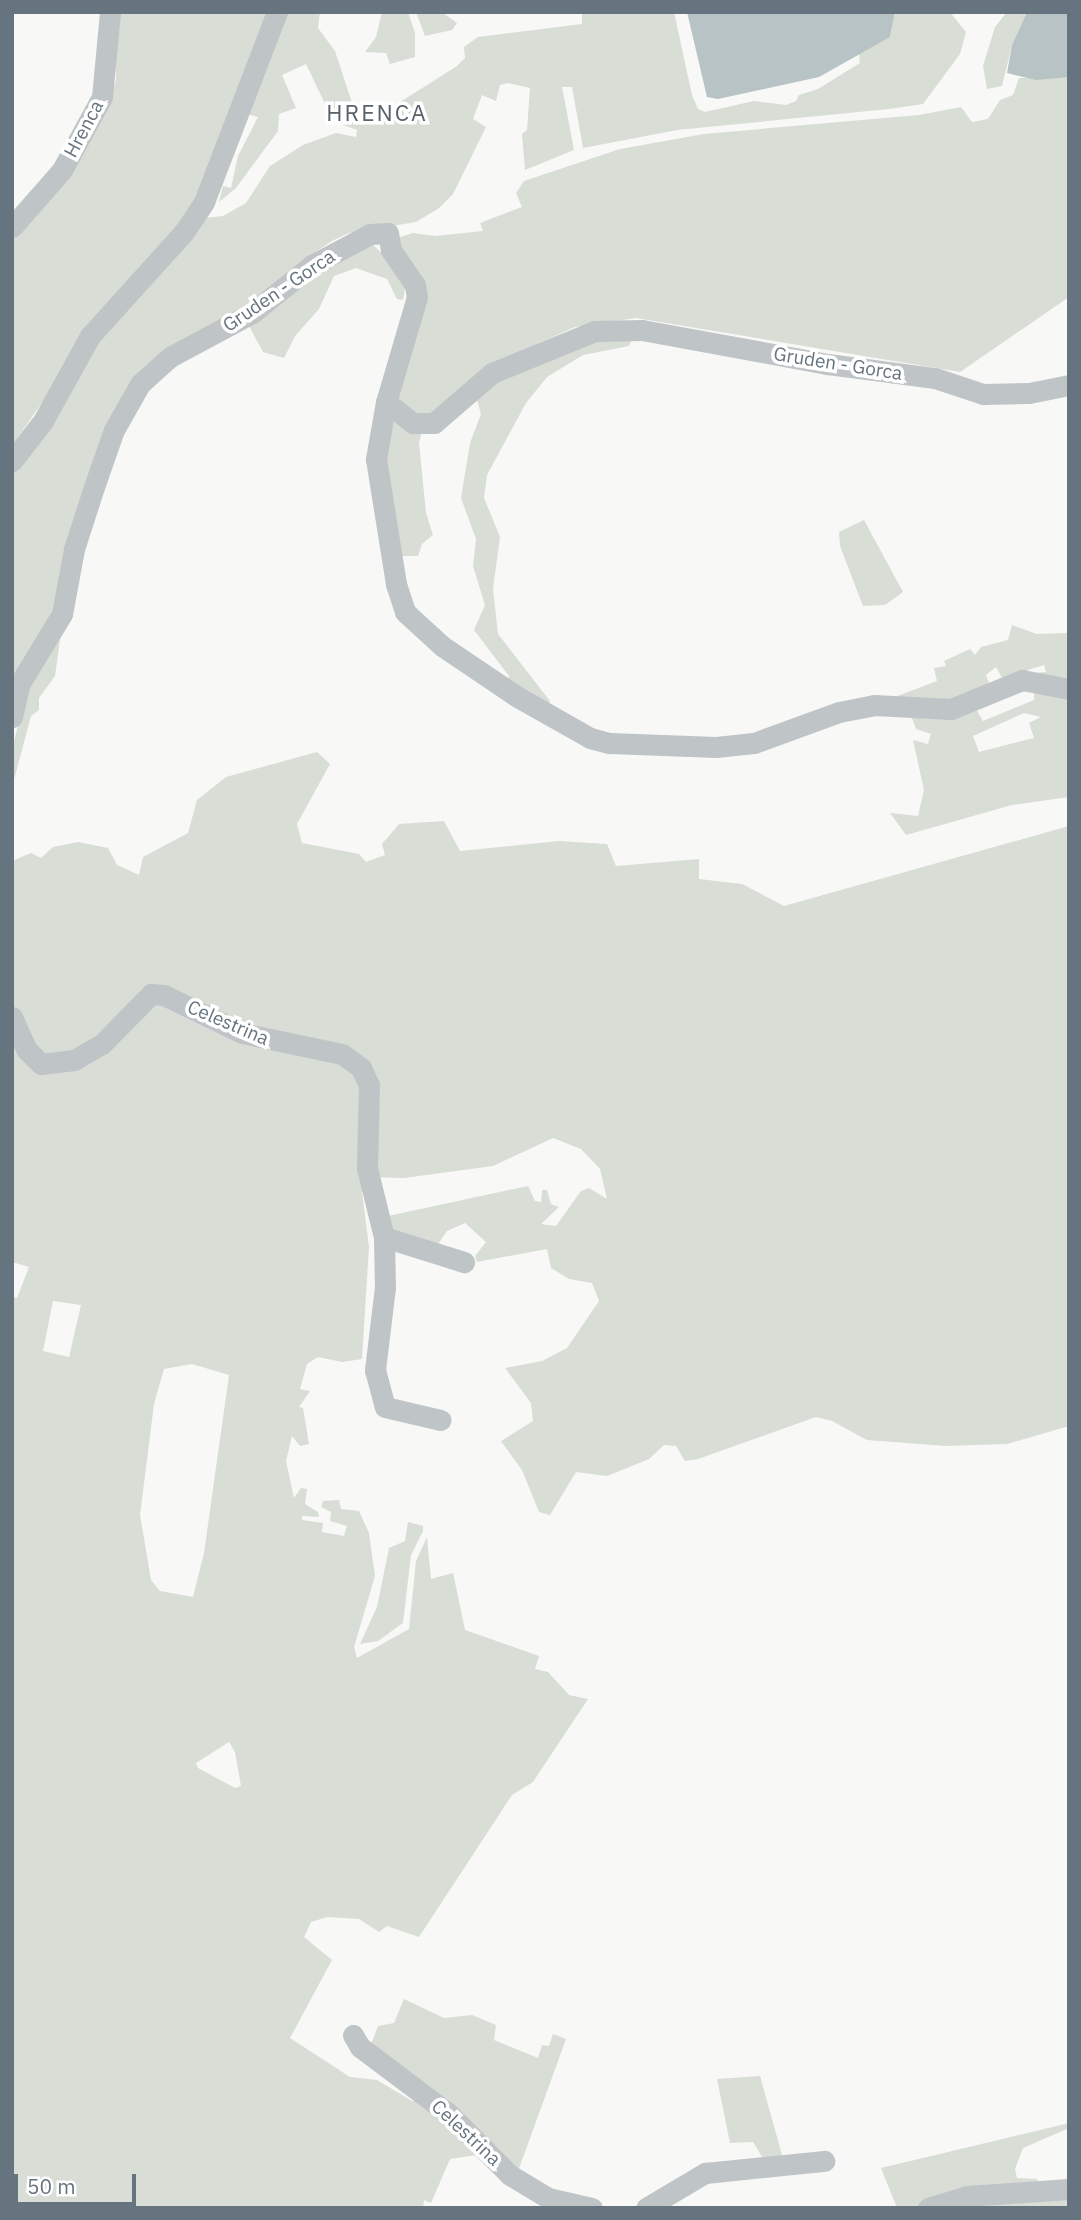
<!DOCTYPE html>
<style>
body{margin:0}
#map{position:relative;width:1081px;height:2220px;overflow:hidden;background:#f8f8f6;font-family:"IBM Plex Sans",sans-serif}
div>[style]{position:absolute}
[style*='--x']{left:calc(var(--x)*1px);top:calc(var(--y)*1px);width:calc(var(--w)*1px);rotate:calc(var(--a)*1deg)}
.green>*{inset:0;background:#d8ddd5}
.water>*{inset:0;background:#b8c3c6}
.minor>*{height:21px;margin:-10.5px;padding:0 10.5px;transform-origin:10.5px;border-radius:10.5px;background:#bfc4c7}
span{translate:-50% -50%;white-space:nowrap;text-align:center;line-height:1.15;-webkit-text-stroke:7px #fff;paint-order:stroke}
.street-label{font-size:19px;color:#65747e}
.quarter-label{font-size:23px;color:#57626a;letter-spacing:2px}
.frame{position:absolute;inset:0;border:14px solid #65747e;pointer-events:none}
.scale{position:absolute;left:14px;top:2174px;width:122px;height:32px;box-sizing:border-box;border:4px solid #65747e;border-top:0;padding-left:9px;font-size:21px;line-height:24px;white-space:nowrap;color:#65747e;-webkit-text-stroke:5px #fff;paint-order:stroke}
</style>
<div id="map">
<div class="green">
<div style="clip-path:polygon(116px 12px,270px 12px,200px 203px,91px 331px,12px 446px,12px 238px,108px 107px,116px 80px)"></div>
<div style="clip-path:polygon(280px 12px,320px 12px,318px 28px,335px 51px,357px 118px,378px 116px,457px 66px,465px 58px,464px 47px,478px 37px,582px 24px,582px 12px,674px 12px,692px 95px,698px 109px,705px 112px,754px 101px,786px 105px,796px 101px,799px 95px,818px 89px,860px 63px,859px 54px,890px 37px,895px 12px,950px 12px,966px 32px,960px 54px,923px 104px,889px 109px,677px 130px,583px 148px,572px 87px,562px 87px,574px 150px,525px 170px,522px 134px,527px 130px,530px 88px,508px 83px,500px 85px,496px 101px,482px 95px,473px 119px,486px 127px,453px 194px,439px 208px,416px 222px,349px 233px,332px 241px,305px 259px,267px 295px,144px 375px,58px 599px,12px 692px,12px 471px,97px 335px,204px 218px,223px 216px,246px 203px,270px 166px,303px 145px,336px 133px,356px 137px,357px 130px,341px 124px,342px 109px,328px 110px,306px 64px,282px 75px,296px 108px,279px 114px,278px 131px,236px 188px,219px 202px,223px 186px,231px 188px,238px 156px,258px 117px,242px 113px)"></div>
<div style="clip-path:polygon(382px 12px,408px 12px,415px 33px,415px 57px,390px 64px,386px 53px,365px 52px,376px 37px)"></div>
<div style="clip-path:polygon(416px 12px,442px 12px,457px 23px,452px 30px,425px 36px)"></div>
<div style="clip-path:polygon(1027px 12px,1012px 45px,1002px 86px,987px 89px,983px 66px,995px 27px,1007px 12px)"></div>
<div style="clip-path:polygon(1069px 77px,1069px 297px,960px 372px,636px 318px,575px 327px,517px 353px,426px 418px,395px 404px,414px 319px,397px 238px,413px 233px,435px 236px,483px 231px,480px 223px,522px 207px,516px 193px,524px 181px,620px 149px,704px 134px,919px 115px,961px 107px,972px 122px,988px 119px,1000px 100px,1013px 95px,1019px 78px)"></div>
<div style="clip-path:polygon(370px 242px,388px 259px,405px 288px,403px 300px,397px 299px,387px 279px,356px 268px,334px 276px,319px 309px,295px 336px,284px 358px,263px 352px,248px 324px,317px 267px)"></div>
<div style="clip-path:polygon(635px 334px,629px 346px,583px 355px,547px 377px,526px 403px,487px 475px,484px 498px,500px 537px,493px 589px,498px 634px,550px 701px,549px 705px,508px 685px,509px 676px,474px 630px,485px 605px,473px 566px,476px 539px,461px 498px,470px 443px,481px 414px,477px 400px,495px 381px,570px 343px)"></div>
<div style="clip-path:polygon(392px 422px,422px 430px,419px 443px,426px 513px,433px 535px,422px 544px,418px 556px,402px 556px,378px 487px)"></div>
<div style="clip-path:polygon(864px 520px,903px 592px,885px 605px,863px 606px,840px 546px,839px 532px)"></div>
<div style="clip-path:polygon(1012px 625px,1037px 634px,1069px 633px,1069px 683px,1034px 673px,1046px 672px,1044px 665px,1002px 678px,996px 667px,986px 675px,990px 686px,949px 700px,892px 698px,937px 681px,934px 668px,946px 666px,944px 661px,970px 649px,975px 655px,981px 647px,1008px 640px)"></div>
<div style="clip-path:polygon(61px 632px,55px 676px,39px 698px,39px 710px,31px 716px,12px 787px,12px 748px,30px 682px)"></div>
<div style="clip-path:polygon(evenodd,1035px 684px,1069px 691px,1069px 797px,1012px 805px,906px 835px,890px 813px,918px 816px,924px 790px,913px 740px,928px 744px,931px 734px,916px 729px,909px 710px,972px 702px,983px 721px,1034px 700px,1035px 684px,1024px 713px,1041px 717px,1029px 723px,1034px 738px,979px 752px,973px 736px,1024px 713px)"></div>
<div style="clip-path:polygon(evenodd,317px 752px,330px 764px,297px 824px,302px 843px,359px 854px,366px 862px,385px 855px,382px 844px,399px 824px,444px 821px,460px 851px,559px 841px,607px 844px,616px 866px,699px 859px,699px 879px,742px 884px,784px 906px,1069px 826px,1069px 1426px,1007px 1444px,946px 1446px,867px 1440px,832px 1421px,816px 1417px,698px 1459px,685px 1461px,676px 1446px,664px 1445px,649px 1459px,607px 1476px,576px 1472px,550px 1515px,539px 1512px,522px 1470px,501px 1441px,533px 1421px,531px 1403px,505px 1368px,542px 1361px,567px 1348px,599px 1301px,592px 1283px,569px 1279px,551px 1268px,547px 1249px,477px 1262px,475px 1256px,486px 1242px,465px 1223px,447px 1231px,436px 1247px,387px 1241px,388px 1216px,528px 1186px,535px 1201px,541px 1202px,542px 1190px,547px 1190px,551px 1204px,559px 1207px,541px 1224px,556px 1226px,581px 1191px,589px 1188px,607px 1199px,600px 1169px,581px 1149px,553px 1138px,493px 1166px,404px 1178px,367px 1177px,367px 1190px,362px 1192px,369px 1247px,362px 1359px,342px 1362px,318px 1357px,307px 1364px,300px 1389px,310px 1391px,299px 1407px,303px 1408px,309px 1444px,300px 1446px,292px 1436px,286px 1461px,294px 1498px,301px 1488px,307px 1489px,305px 1504px,318px 1512px,319px 1517px,302px 1516px,302px 1520px,323px 1523px,322px 1532px,344px 1536px,347px 1526px,330px 1521px,331px 1512px,321px 1507px,323px 1501px,339px 1500px,341px 1509px,359px 1511px,369px 1533px,375px 1576px,354px 1647px,357px 1658px,409px 1629px,416px 1561px,427px 1537px,431px 1579px,453px 1573px,465px 1630px,539px 1656px,535px 1669px,548px 1672px,569px 1695px,588px 1699px,533px 1782px,512px 1795px,419px 1937px,387px 1926px,379px 1932px,359px 1919px,327px 1917px,311px 1922px,304px 1937px,332px 1960px,290px 2038px,350px 2077px,377px 2080px,412px 2101px,424px 2098px,477px 2155px,450px 2159px,431px 2203px,424px 2200px,423px 2208px,12px 2208px,12px 1297px,17px 1298px,29px 1267px,12px 1262px,12px 861px,31px 853px,41px 858px,53px 847px,78px 842px,108px 848px,117px 865px,139px 875px,143px 857px,188px 833px,197px 800px,226px 777px,317px 752px,53px 1301px,81px 1305px,69px 1357px,43px 1351px,53px 1301px,317px 752px,192px 1364px,229px 1375px,204px 1553px,193px 1597px,160px 1591px,151px 1580px,140px 1515px,154px 1404px,164px 1369px,192px 1364px,317px 752px,229px 1742px,235px 1752px,241px 1786px,235px 1788px,198px 1768px,196px 1763px,229px 1742px)"></div>
<div style="clip-path:polygon(408px 1522px,423px 1526px,423px 1531px,411px 1555px,403px 1623px,378px 1641px,360px 1644px,377px 1607px,389px 1548px,405px 1541px)"></div>
<div style="clip-path:polygon(404px 1999px,444px 2018px,472px 2015px,496px 2025px,494px 2040px,538px 2058px,542px 2045px,549px 2046px,553px 2034px,566px 2039px,517px 2174px,369px 2050px,378px 2026px,394px 2023px)"></div>
<div style="clip-path:polygon(760px 2076px,784px 2162px,765px 2162px,753px 2142px,730px 2143px,717px 2079px)"></div>
<div style="clip-path:polygon(1069px 2123px,1069px 2128px,1023px 2148px,1015px 2169px,1017px 2178px,1037px 2179px,1040px 2185px,925px 2208px,897px 2208px,881px 2168px)"></div>
<div style="clip-path:polygon(1069px 2195px,1069px 2208px,949px 2208px)"></div>
</div>
<div class="water">
<div style="clip-path:polygon(687px 12px,895px 12px,890px 37px,819px 77px,718px 99px,707px 97px)"></div>
<div style="clip-path:polygon(1027px 12px,1069px 12px,1069px 77px,1036px 80px,1007px 73px,1012px 45px)"></div>
</div>
<div class="minor">
<div style="--x:12;--y:227;--w:76;--a:-48.7"></div>
<div style="--x:62;--y:170;--w:83;--a:-61.3"></div>
<div style="--x:102;--y:97;--w:85;--a:-84.6"></div>
<div style="--x:386;--y:402;--w:34;--a:38"></div>
<div style="--x:413;--y:423;--w:21;--a:0"></div>
<div style="--x:434;--y:423;--w:77;--a:-40.8"></div>
<div style="--x:492;--y:373;--w:111;--a:-22.2"></div>
<div style="--x:595;--y:331;--w:47;--a:-1.2"></div>
<div style="--x:642;--y:330;--w:189;--a:10.4"></div>
<div style="--x:828;--y:364;--w:108;--a:7.5"></div>
<div style="--x:935;--y:378;--w:51;--a:18.4"></div>
<div style="--x:983;--y:394;--w:46;--a:-1.2"></div>
<div style="--x:1029;--y:393;--w:41;--a:-11.3"></div>
<div style="--x:12;--y:461;--w:51;--a:-52.2"></div>
<div style="--x:43;--y:421;--w:97;--a:-61.1"></div>
<div style="--x:90;--y:336;--w:140;--a:-47.9"></div>
<div style="--x:184;--y:232;--w:36;--a:-56"></div>
<div style="--x:204;--y:202;--w:204;--a:-69"></div>
<div style="--x:12;--y:717;--w:35;--a:-77"></div>
<div style="--x:20;--y:683;--w:81;--a:-58.7"></div>
<div style="--x:62;--y:614;--w:66;--a:-79.5"></div>
<div style="--x:74;--y:549;--w:65;--a:-72.1"></div>
<div style="--x:94;--y:487;--w:60;--a:-70.7"></div>
<div style="--x:114;--y:430;--w:53;--a:-60.5"></div>
<div style="--x:140;--y:384;--w:40;--a:-42"></div>
<div style="--x:170;--y:357;--w:93;--a:-28.2"></div>
<div style="--x:252;--y:313;--w:77;--a:-38.7"></div>
<div style="--x:312;--y:265;--w:66;--a:-28.1"></div>
<div style="--x:370;--y:234;--w:18;--a:-3"></div>
<div style="--x:388;--y:233;--w:17;--a:80"></div>
<div style="--x:391;--y:250;--w:42;--a:55.6"></div>
<div style="--x:415;--y:285;--w:12;--a:81"></div>
<div style="--x:417;--y:297;--w:109;--a:106.4"></div>
<div style="--x:386;--y:402;--w:58;--a:100"></div>
<div style="--x:376;--y:459;--w:127;--a:80.9"></div>
<div style="--x:396;--y:584;--w:29;--a:72"></div>
<div style="--x:405;--y:612;--w:50;--a:42.6"></div>
<div style="--x:442;--y:646;--w:89;--a:34"></div>
<div style="--x:516;--y:696;--w:85;--a:29.6"></div>
<div style="--x:590;--y:738;--w:20;--a:15"></div>
<div style="--x:609;--y:743;--w:107;--a:2.1"></div>
<div style="--x:716;--y:747;--w:38;--a:-6"></div>
<div style="--x:754;--y:743;--w:90;--a:-20"></div>
<div style="--x:839;--y:712;--w:36;--a:-11"></div>
<div style="--x:874;--y:705;--w:77;--a:3"></div>
<div style="--x:951;--y:709;--w:77;--a:-22.2"></div>
<div style="--x:1022;--y:680;--w:48;--a:10.8"></div>
<div style="--x:12;--y:1017;--w:36;--a:66"></div>
<div style="--x:27;--y:1050;--w:20;--a:45"></div>
<div style="--x:41;--y:1064;--w:33;--a:-7"></div>
<div style="--x:74;--y:1060;--w:32;--a:-30"></div>
<div style="--x:102;--y:1044;--w:70;--a:-45.6"></div>
<div style="--x:151;--y:994;--w:13;--a:4"></div>
<div style="--x:164;--y:995;--w:87;--a:26"></div>
<div style="--x:242;--y:1033;--w:102;--a:11.9"></div>
<div style="--x:342;--y:1054;--w:24;--a:36"></div>
<div style="--x:361;--y:1068;--w:19;--a:65"></div>
<div style="--x:369;--y:1085;--w:83;--a:91.4"></div>
<div style="--x:367;--y:1168;--w:71;--a:76.2"></div>
<div style="--x:384;--y:1237;--w:50;--a:88.9"></div>
<div style="--x:385;--y:1287;--w:84;--a:96.9"></div>
<div style="--x:375;--y:1370;--w:38;--a:75"></div>
<div style="--x:385;--y:1407;--w:57;--a:13.1"></div>
<div style="--x:384;--y:1237;--w:84;--a:17.4"></div>
<div style="--x:353;--y:2035;--w:14;--a:60"></div>
<div style="--x:360;--y:2047;--w:110;--a:36.9"></div>
<div style="--x:448;--y:2113;--w:88;--a:45"></div>
<div style="--x:510;--y:2175;--w:44;--a:31.2"></div>
<div style="--x:548;--y:2198;--w:45;--a:12.8"></div>
<div style="--x:646;--y:2208;--w:69;--a:-30.7"></div>
<div style="--x:705;--y:2173;--w:120;--a:-5.8"></div>
<div style="--x:928;--y:2208;--w:41;--a:-17.1"></div>
<div style="--x:967;--y:2196;--w:102;--a:-3.9"></div>
</div>
<div class="street-label">
<span style="left:84px;top:129px;rotate:-62deg">Hrenca</span>
<span style="left:279px;top:291px;rotate:-34deg">Gruden - Gorca</span>
<span style="left:838px;top:364px;rotate:9deg">Gruden - Gorca</span>
<span style="left:228px;top:1023px;rotate:23deg">Celestrina</span>
<span style="left:466px;top:2133px;rotate:43deg">Celestrina</span>
</div>
<div class="quarter-label">
<span style="left:377px;top:112px">HRENCA</span>
</div>
<div class="frame"></div>
<div class="scale">50 m</div>
</div>
